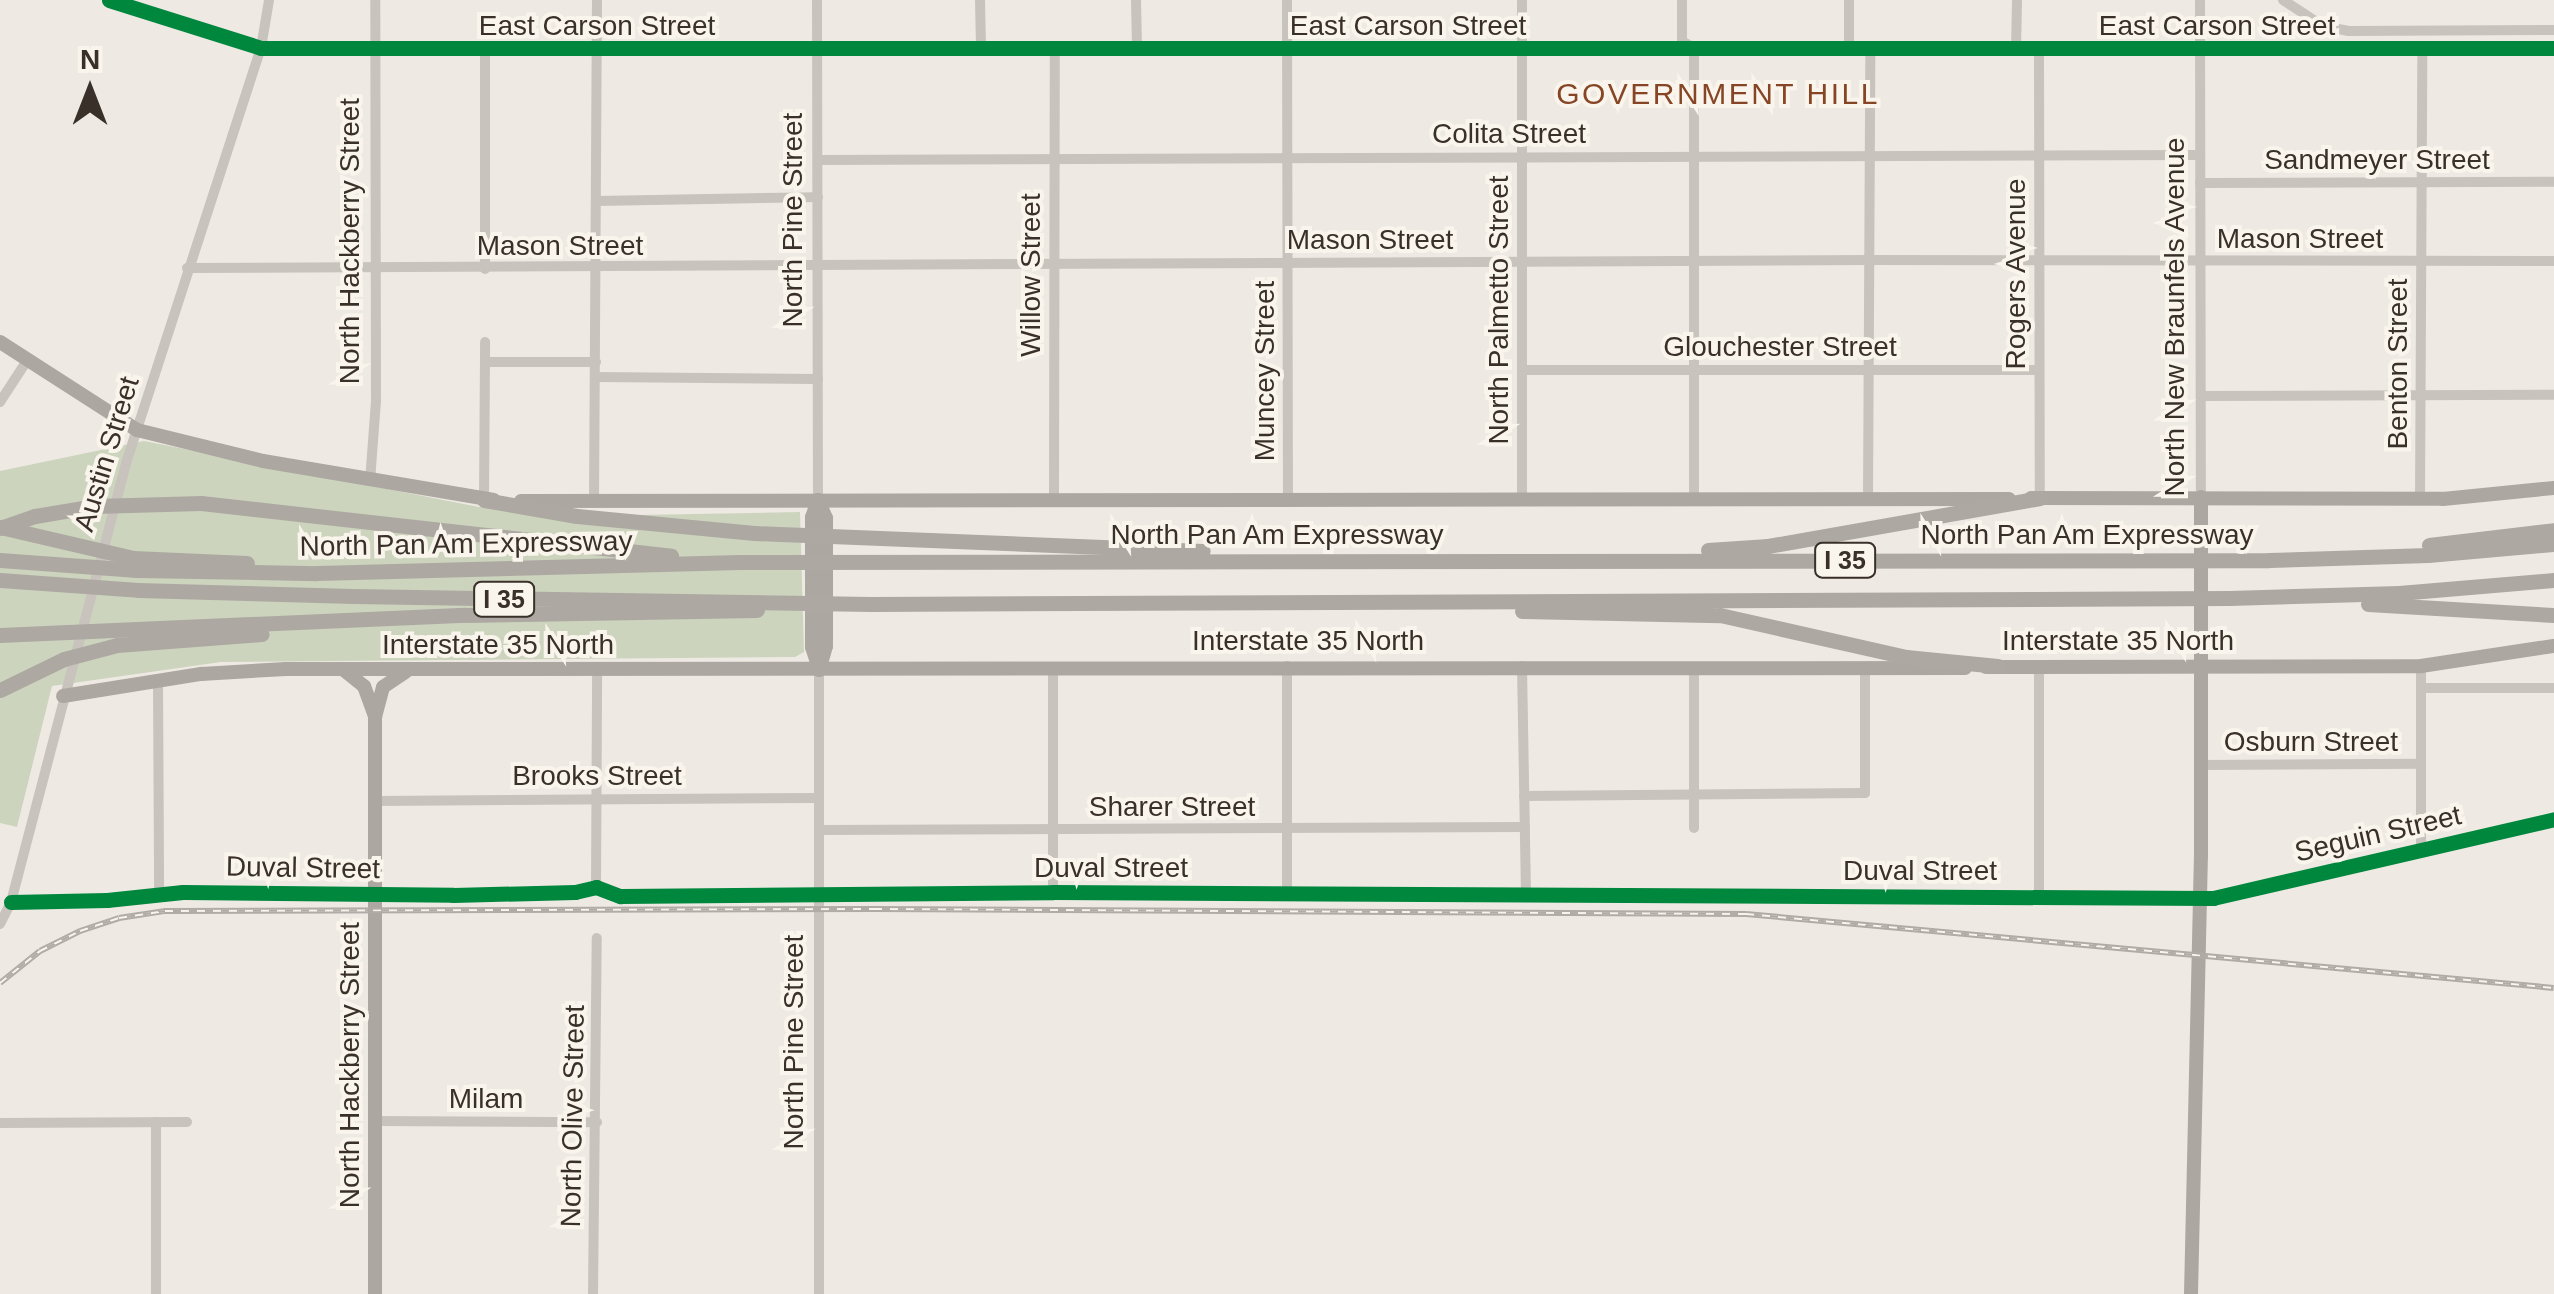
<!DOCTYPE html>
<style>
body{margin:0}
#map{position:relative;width:2554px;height:1294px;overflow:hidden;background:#eeeae3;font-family:Helvetica,sans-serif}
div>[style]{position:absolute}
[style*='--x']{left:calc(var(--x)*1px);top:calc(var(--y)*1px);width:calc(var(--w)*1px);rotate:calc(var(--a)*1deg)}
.green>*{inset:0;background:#cdd4be}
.minor>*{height:10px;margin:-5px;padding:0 5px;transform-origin:5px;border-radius:5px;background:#c8c3bc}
.major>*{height:14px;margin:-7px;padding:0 7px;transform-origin:7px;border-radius:7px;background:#ada7a1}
.highway>*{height:15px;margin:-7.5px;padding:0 7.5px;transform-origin:7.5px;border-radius:7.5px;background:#ada9a2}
.rail>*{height:6px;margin-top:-3px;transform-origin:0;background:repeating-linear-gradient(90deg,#faf5ec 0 8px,#b0aba6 0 16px);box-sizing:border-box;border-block:2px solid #b0aba6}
.cycleway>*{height:15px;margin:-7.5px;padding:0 7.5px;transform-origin:7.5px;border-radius:7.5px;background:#00873e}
span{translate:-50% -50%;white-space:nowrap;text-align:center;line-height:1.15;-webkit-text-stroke:8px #faf5ec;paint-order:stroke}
.shield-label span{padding:2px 8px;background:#faf5ec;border:2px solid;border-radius:8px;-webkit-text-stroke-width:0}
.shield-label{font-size:25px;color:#39302a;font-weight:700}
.street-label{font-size:28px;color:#39302a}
.neighbourhood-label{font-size:30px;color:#864625;letter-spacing:2.5px}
.north{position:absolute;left:40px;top:40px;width:100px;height:100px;-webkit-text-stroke:8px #faf5ec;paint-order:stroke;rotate:0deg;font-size:28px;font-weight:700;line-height:40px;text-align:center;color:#39302a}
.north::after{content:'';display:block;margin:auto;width:35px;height:45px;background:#39302a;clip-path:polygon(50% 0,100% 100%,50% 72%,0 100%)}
</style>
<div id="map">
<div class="green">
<div style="clip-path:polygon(144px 441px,479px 507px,638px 515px,800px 512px,804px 652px,795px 657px,221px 662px,52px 686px,17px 827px,0 823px,0 471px)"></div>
</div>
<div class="minor">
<div style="--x:109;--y:0;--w:159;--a:17.5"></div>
<div style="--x:261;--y:48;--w:2293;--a:0"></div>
<div style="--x:817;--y:0;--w:500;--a:89.89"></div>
<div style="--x:980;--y:0;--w:48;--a:88.8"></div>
<div style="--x:1136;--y:0;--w:48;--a:88.8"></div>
<div style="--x:1287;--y:0;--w:502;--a:89.89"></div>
<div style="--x:1682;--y:0;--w:41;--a:90"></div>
<div style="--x:1682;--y:41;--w:14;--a:30"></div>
<div style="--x:1694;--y:48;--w:453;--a:90"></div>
<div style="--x:2200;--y:0;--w:497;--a:89.9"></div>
<div style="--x:2283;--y:0;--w:48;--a:33"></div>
<div style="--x:2323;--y:26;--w:25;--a:11"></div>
<div style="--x:2348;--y:31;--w:206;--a:-0.3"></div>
<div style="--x:485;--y:48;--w:221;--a:90"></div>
<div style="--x:1849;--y:48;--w:48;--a:-90"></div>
<div style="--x:2016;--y:49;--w:49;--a:-88.8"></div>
<div style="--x:2039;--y:49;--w:449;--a:89.9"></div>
<div style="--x:818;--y:160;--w:1382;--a:-0.21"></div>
<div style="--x:2200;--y:183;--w:354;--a:-0.2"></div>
<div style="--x:596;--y:201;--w:222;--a:-1"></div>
<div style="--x:187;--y:268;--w:1680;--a:-0.27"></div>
<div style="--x:1867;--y:260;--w:687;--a:0.08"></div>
<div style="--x:485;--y:362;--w:111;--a:0"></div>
<div style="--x:1522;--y:370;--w:516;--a:0"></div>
<div style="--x:596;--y:377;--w:222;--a:0.5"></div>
<div style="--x:2201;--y:396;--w:353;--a:-0.2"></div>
<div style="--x:0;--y:402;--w:51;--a:-56.9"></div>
<div style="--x:370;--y:481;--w:80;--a:-85.7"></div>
<div style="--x:376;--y:401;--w:401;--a:-90.1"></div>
<div style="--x:2420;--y:499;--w:451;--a:-89.7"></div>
<div style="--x:484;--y:500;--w:158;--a:-89.6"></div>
<div style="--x:1868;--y:500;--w:451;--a:-89.7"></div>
<div style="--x:1522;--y:501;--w:501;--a:-90"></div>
<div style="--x:594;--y:502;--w:502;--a:-89.66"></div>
<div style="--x:1054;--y:502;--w:454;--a:-89.9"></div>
<div style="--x:1287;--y:666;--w:228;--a:90"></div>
<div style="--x:1522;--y:666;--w:229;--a:89"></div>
<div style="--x:2421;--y:666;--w:184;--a:90"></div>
<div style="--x:1694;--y:667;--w:161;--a:90"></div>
<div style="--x:158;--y:680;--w:213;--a:89.7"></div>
<div style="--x:2421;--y:688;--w:133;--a:0"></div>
<div style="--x:2200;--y:765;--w:221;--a:-0.3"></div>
<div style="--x:1524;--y:796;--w:341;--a:-0.5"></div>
<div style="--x:1865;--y:793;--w:124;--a:-90"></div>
<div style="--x:375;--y:801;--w:444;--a:-0.4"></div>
<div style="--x:819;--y:830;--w:706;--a:-0.24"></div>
<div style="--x:596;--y:887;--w:216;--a:-89.7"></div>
<div style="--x:1053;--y:892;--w:224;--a:-90"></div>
<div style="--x:2039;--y:896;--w:229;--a:-90"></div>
<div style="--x:11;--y:902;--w:96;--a:-1.2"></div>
<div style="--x:107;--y:900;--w:76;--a:-6"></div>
<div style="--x:183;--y:892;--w:270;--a:0.6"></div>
<div style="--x:453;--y:895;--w:122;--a:-1.4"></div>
<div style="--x:575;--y:892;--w:22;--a:-13"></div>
<div style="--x:596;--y:887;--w:26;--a:21"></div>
<div style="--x:620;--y:896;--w:433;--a:-0.5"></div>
<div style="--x:1053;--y:892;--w:1160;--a:0.3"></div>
<div style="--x:2213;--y:898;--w:350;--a:-13"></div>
<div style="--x:0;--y:924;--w:25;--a:-63"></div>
<div style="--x:11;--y:902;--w:457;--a:-75.3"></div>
<div style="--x:127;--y:460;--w:433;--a:-72"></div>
<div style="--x:261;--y:48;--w:49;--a:-80.5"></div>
<div style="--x:375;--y:1121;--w:222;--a:0.3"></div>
<div style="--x:156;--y:1122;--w:172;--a:90"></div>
<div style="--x:0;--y:1123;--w:187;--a:-0.3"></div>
<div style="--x:593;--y:1294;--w:356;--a:-89.4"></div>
<div style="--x:819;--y:1294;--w:624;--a:-90"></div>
</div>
<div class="major">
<div style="--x:0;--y:342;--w:163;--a:32.7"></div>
<div style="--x:137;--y:430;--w:130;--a:13.8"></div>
<div style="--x:263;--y:461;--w:234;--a:9.6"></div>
<div style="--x:2031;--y:498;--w:412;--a:0.1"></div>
<div style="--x:2443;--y:499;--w:112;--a:-5.7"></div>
<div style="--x:818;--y:500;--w:20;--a:66"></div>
<div style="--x:826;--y:518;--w:128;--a:90"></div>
<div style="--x:826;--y:646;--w:25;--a:106"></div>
<div style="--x:818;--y:500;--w:18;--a:109"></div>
<div style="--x:812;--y:517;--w:130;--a:90"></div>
<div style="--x:812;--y:647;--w:23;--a:72"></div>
<div style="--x:521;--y:501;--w:1488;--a:-0.08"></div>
<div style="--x:1986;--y:667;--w:435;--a:-0.1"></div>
<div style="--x:2421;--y:666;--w:134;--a:-8.6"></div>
<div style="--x:344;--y:670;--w:26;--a:39"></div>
<div style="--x:364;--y:686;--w:33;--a:70"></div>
<div style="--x:63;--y:696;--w:140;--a:-9.1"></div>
<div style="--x:201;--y:674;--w:85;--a:-3.4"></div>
<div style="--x:286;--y:669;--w:1679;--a:-0.03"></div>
<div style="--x:375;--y:1294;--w:577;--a:-90"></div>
<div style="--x:375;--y:717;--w:31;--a:-75"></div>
<div style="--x:383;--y:687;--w:27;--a:-34"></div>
<div style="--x:2191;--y:1294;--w:439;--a:-88.7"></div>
<div style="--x:2201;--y:855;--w:358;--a:-90"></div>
</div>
<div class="highway">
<div style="--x:484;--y:500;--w:94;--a:9.8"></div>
<div style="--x:577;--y:516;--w:178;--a:5.5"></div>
<div style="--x:754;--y:533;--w:449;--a:2.3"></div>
<div style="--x:0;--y:527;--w:137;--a:13.1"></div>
<div style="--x:133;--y:558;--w:114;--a:2.5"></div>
<div style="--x:0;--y:528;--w:37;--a:-19"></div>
<div style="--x:35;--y:516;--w:61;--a:-9.5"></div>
<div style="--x:95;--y:506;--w:106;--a:-1.6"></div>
<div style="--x:201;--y:503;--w:473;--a:6.4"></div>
<div style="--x:2429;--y:545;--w:126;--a:-6.8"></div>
<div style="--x:1708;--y:550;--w:60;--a:-3.8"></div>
<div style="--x:1768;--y:546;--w:276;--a:-10"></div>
<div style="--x:0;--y:560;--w:137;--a:4.2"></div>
<div style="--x:137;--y:570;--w:180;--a:1"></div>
<div style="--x:317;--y:573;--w:423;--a:-1.5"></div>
<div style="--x:740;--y:562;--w:1529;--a:-0.07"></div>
<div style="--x:2269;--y:560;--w:159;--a:-1.8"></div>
<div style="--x:2428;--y:555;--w:126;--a:-5"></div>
<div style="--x:0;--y:580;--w:138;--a:4.1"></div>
<div style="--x:138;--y:590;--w:215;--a:1.6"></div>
<div style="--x:353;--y:596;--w:518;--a:0.88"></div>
<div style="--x:871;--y:604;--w:1358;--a:-0.25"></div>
<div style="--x:2229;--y:598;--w:170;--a:-1.7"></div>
<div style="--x:2399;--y:593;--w:156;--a:-4.8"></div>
<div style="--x:2368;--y:604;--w:186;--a:3.4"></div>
<div style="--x:1522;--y:611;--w:198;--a:1.2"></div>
<div style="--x:1720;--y:615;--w:191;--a:12.7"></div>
<div style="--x:1906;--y:657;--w:92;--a:5.6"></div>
<div style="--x:0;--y:635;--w:465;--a:-2.5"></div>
<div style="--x:465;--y:615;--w:292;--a:-1"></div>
<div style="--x:0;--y:690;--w:71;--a:-25.8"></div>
<div style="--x:64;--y:659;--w:55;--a:-14.8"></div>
<div style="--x:117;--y:645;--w:145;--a:-4.3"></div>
</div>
<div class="rail">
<div style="--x:0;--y:983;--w:51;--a:-38.7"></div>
<div style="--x:40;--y:951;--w:45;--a:-26.6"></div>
<div style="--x:80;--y:931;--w:41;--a:-18.4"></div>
<div style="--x:119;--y:918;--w:47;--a:-8.7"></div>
<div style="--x:165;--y:911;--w:709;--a:-0.16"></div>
<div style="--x:874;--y:909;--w:872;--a:0.33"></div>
<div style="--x:1746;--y:914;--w:811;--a:5.23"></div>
</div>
<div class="cycleway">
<div style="--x:109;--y:0;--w:159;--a:17.5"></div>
<div style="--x:261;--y:48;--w:2293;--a:0"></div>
<div style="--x:11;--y:902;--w:96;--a:-1.2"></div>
<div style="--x:107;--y:900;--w:76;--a:-6"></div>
<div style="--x:183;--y:892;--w:270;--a:0.6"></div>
<div style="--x:453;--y:895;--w:122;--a:-1.4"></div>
<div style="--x:575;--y:892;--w:22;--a:-13"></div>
<div style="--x:596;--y:887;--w:26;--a:21"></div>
<div style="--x:620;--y:896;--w:433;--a:-0.5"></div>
<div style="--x:1053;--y:892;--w:1160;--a:0.3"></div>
<div style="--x:2213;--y:898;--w:350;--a:-13"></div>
</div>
<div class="shield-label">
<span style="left:1845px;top:560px">I 35</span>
<span style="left:504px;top:599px">I 35</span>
</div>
<div class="street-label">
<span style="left:597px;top:26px">East Carson Street</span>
<span style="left:1408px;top:26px">East Carson Street</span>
<span style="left:2217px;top:26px">East Carson Street</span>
<span style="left:1509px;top:134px">Colita Street</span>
<span style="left:2377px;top:160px">Sandmeyer Street</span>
<span style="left:793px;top:220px;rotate:-90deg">North Pine Street</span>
<span style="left:2300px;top:239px">Mason Street</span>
<span style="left:1370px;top:240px">Mason Street</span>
<span style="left:350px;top:241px;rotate:-90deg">North Hackberry Street</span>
<span style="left:560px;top:246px">Mason Street</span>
<span style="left:2016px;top:274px;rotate:-90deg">Rogers Avenue</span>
<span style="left:1031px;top:275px;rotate:-90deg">Willow Street</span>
<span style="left:1499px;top:310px;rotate:-90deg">North Palmetto Street</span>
<span style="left:2175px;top:317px;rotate:-90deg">North New Braunfels Avenue</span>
<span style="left:1780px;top:347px">Glouchester Street</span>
<span style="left:2398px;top:364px;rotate:-90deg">Benton Street</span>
<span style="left:1265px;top:371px;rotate:-90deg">Muncey Street</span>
<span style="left:107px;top:454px;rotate:-73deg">Austin Street</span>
<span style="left:1277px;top:535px">North Pan Am Expressway</span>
<span style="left:2087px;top:535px">North Pan Am Expressway</span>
<span style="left:466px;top:544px;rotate:-1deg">North Pan Am Expressway</span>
<span style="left:1308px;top:641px">Interstate 35 North</span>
<span style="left:2118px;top:641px">Interstate 35 North</span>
<span style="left:498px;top:645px">Interstate 35 North</span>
<span style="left:2311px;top:742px">Osburn Street</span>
<span style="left:597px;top:776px">Brooks Street</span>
<span style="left:1172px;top:807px">Sharer Street</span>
<span style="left:2378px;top:834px;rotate:-13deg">Seguin Street</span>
<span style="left:303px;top:868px;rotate:1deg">Duval Street</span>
<span style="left:1111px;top:868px">Duval Street</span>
<span style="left:1920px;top:871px">Duval Street</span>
<span style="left:794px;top:1042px;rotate:-90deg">North Pine Street</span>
<span style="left:350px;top:1065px;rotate:-90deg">North Hackberry Street</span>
<span style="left:486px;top:1099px">Milam</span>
<span style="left:573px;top:1116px;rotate:-89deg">North Olive Street</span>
</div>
<div class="neighbourhood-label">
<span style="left:1718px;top:94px">GOVERNMENT HILL</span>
</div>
<div class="north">N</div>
</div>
